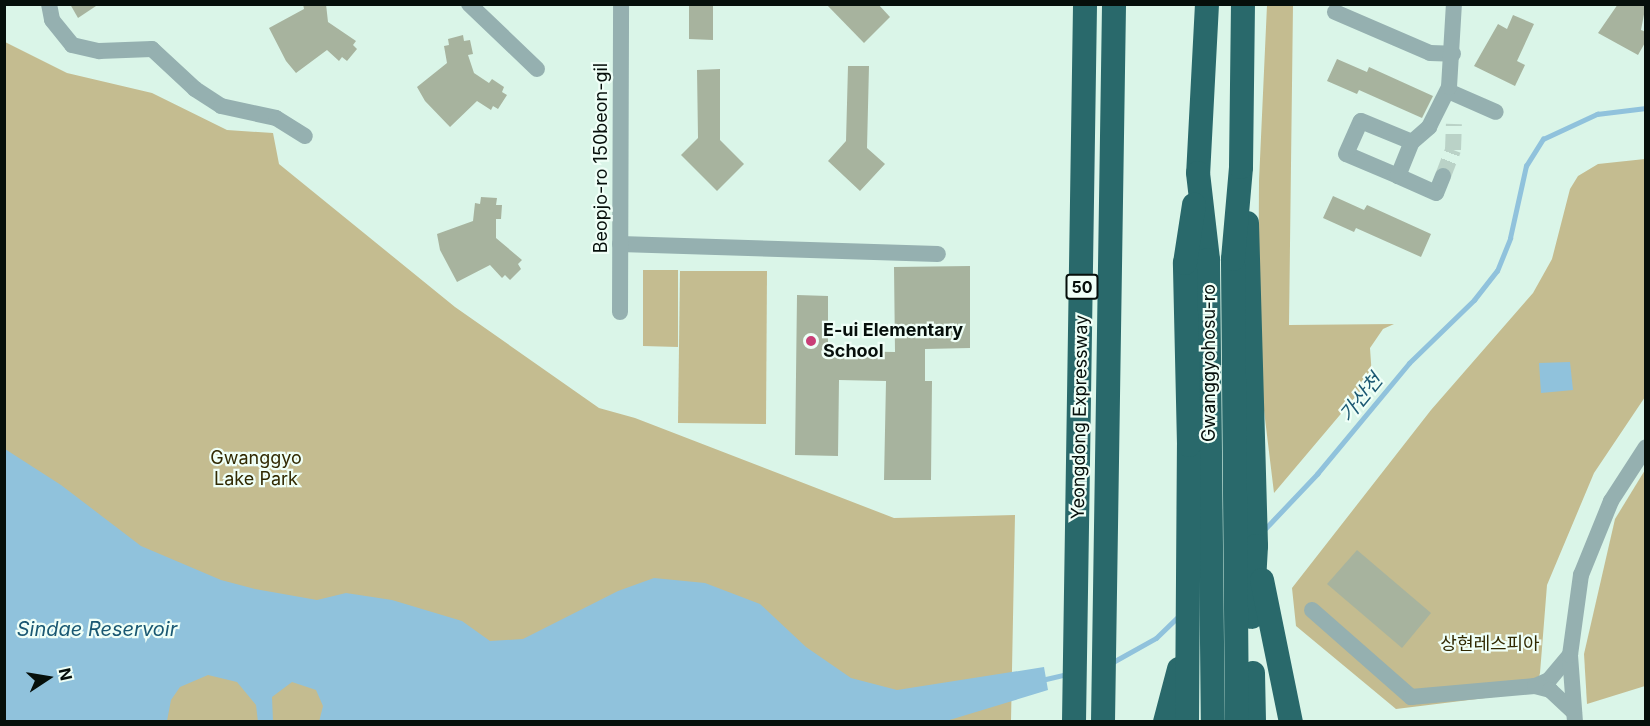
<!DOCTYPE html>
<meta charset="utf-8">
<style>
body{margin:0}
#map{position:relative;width:1650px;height:726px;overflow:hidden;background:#daf5e8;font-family:Inter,"Noto Sans KR",sans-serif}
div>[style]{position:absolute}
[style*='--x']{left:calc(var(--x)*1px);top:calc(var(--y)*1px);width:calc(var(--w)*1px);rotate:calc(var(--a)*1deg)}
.green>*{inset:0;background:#c4bc90}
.water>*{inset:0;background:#90c2dc}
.stream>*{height:4.5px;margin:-2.25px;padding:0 2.25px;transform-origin:2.25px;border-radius:2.25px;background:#90c2dc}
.building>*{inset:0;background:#a7b39e}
.minor-tunnel>*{height:16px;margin-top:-8px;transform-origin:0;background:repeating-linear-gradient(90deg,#bad2c7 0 16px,transparent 0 24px)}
.minor>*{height:16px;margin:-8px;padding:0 8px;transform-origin:8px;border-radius:8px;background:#95b0b0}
.highway>*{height:24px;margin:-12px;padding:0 12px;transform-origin:12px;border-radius:12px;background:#29696b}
.dots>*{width:16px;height:16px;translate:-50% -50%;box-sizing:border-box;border:3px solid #effff7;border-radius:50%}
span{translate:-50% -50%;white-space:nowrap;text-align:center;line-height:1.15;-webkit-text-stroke:4.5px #effff7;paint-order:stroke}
.shield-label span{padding:2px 4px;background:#effff7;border:2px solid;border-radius:4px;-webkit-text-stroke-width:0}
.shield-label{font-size:16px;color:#060f0b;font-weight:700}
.street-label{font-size:18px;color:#060f0b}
.poi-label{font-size:18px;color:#060f0b;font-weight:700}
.left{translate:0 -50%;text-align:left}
.park-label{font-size:18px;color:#312902}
.water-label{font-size:20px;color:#1a5872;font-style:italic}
.frame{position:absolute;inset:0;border:6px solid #060f0b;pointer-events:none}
.north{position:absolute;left:18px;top:648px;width:60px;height:60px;-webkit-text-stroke:4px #effff7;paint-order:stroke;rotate:78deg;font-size:16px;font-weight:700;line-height:24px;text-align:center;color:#060f0b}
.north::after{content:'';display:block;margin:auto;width:21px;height:27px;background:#060f0b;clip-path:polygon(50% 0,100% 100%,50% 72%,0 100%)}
</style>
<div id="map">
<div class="green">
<div style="clip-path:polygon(1267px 5px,1293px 5px,1289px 325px,1394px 324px,1383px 329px,1370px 348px,1372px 377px,1274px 493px,1258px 361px,1259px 181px)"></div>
<div style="clip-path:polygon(5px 42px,67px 73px,152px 93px,227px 130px,273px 133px,279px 164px,455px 307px,599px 408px,635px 418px,894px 518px,1015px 515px,1011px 721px,5px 721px)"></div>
<div style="clip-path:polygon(1645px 159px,1645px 397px,1594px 473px,1547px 585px,1540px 673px,1535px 692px,1396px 709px,1296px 626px,1292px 588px,1431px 410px,1533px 293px,1552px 259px,1570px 189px,1578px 176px,1598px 164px)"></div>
<div style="clip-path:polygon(643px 270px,678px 270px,678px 347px,643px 346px)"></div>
<div style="clip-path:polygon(680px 271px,767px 271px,766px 424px,678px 423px)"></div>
<div style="clip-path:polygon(1645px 470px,1645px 686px,1587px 704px,1584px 654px,1615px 519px)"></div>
</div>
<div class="water">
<div style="clip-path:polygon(1570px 362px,1573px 390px,1541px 393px,1539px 363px)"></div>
<div style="clip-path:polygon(5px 449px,61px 485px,141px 546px,221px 580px,255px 589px,317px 600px,346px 593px,392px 600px,462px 621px,490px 641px,523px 639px,618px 591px,654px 578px,705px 583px,760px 604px,806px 647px,851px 678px,897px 690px,1044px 667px,1048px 690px,943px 722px,319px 722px,323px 706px,316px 690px,292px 682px,272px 697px,273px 721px,258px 722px,256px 705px,237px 682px,208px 675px,180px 687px,171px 700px,167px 721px,5px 721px)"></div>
</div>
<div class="stream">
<div style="--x:1263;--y:531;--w:79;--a:-46.5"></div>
<div style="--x:1317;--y:474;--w:144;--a:-50.3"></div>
<div style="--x:1409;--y:363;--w:91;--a:-44.1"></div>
<div style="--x:1474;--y:300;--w:37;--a:-52"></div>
<div style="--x:1497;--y:271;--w:35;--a:-68"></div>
<div style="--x:1510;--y:238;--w:74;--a:-77.5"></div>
<div style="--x:1526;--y:166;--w:32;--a:-58"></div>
<div style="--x:1543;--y:139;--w:60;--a:-24.8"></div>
<div style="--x:1597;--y:114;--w:49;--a:-7"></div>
<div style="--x:1113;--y:662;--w:49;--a:-29.2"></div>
<div style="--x:1156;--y:638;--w:32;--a:-44"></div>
<div style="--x:1046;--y:679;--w:22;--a:-13"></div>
</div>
<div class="building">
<div style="clip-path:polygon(70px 4px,99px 4px,78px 18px)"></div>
<div style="clip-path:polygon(303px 4px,326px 4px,328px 22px,356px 41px,353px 45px,357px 49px,347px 61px,342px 57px,339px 61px,327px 50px,296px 73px,286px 61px,269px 28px,304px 9px)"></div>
<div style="clip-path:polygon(689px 4px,713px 4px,713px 40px,689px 39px)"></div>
<div style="clip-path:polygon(826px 4px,878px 4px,890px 17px,864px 43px)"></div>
<div style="clip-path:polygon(1618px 4px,1646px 4px,1641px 30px,1646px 32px,1646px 41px,1638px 55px,1598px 33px)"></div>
<div style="clip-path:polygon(1513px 15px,1534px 24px,1517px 61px,1525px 65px,1515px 86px,1474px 66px,1498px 24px,1507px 29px)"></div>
<div style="clip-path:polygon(463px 35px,464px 41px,470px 40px,473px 54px,468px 55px,474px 73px,489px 83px,492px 79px,504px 87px,502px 92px,507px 95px,498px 109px,493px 106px,491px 110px,477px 101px,450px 127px,425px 101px,417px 87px,447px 63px,444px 46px,449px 45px,448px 39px)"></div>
<div style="clip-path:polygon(1337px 59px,1367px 72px,1369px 67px,1433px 96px,1422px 118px,1359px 90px,1357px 94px,1327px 81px)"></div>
<div style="clip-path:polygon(848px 66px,869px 66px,867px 148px,885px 164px,860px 191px,828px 161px,846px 141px)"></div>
<div style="clip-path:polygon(720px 69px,720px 140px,744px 164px,717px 191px,681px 155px,698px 138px,697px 70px)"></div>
<div style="clip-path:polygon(1333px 196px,1364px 210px,1367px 205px,1431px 234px,1421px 257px,1356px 228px,1354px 232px,1323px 218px)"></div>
<div style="clip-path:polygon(481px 197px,497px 198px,496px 205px,502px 205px,501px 219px,496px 219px,496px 238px,522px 260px,518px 264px,521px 269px,510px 280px,505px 275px,502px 278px,490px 265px,457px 282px,440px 250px,437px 234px,473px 221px,475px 203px,480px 204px)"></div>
<div style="clip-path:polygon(970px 266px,970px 348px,925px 349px,925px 381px,932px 381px,931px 480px,884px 480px,886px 381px,839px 380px,838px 456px,795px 455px,797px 295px,828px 296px,828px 351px,895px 352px,894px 267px)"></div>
<div style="clip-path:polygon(1357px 550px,1431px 613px,1402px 648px,1327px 584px)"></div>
</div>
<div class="minor-tunnel">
<div style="--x:1443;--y:176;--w:28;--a:-69"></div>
<div style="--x:1453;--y:150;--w:26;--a:-88"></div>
</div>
<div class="minor">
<div style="--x:49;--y:4;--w:16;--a:79"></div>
<div style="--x:52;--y:20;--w:32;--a:51"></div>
<div style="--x:72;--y:45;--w:28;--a:13"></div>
<div style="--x:99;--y:51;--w:53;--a:-2.2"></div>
<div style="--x:152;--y:49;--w:59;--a:42.9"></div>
<div style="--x:195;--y:89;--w:31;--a:33"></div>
<div style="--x:221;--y:106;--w:56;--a:12.3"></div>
<div style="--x:276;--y:118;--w:34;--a:32"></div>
<div style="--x:469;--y:4;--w:94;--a:43.7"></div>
<div style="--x:1335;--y:12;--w:103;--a:23.3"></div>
<div style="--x:1430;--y:53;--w:23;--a:2"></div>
<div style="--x:1448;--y:91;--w:52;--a:23.6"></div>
<div style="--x:1398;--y:176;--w:56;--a:-157.1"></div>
<div style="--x:1346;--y:154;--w:36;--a:-66"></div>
<div style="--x:1361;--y:121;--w:55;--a:22.4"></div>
<div style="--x:1443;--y:176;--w:18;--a:112"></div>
<div style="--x:1436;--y:193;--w:42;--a:-155.9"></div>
<div style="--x:1398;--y:176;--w:37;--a:-68"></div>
<div style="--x:1412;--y:142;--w:23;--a:-41"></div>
<div style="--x:1429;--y:127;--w:45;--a:-63.4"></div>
<div style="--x:1449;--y:87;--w:83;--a:-86.6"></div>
<div style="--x:620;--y:244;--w:318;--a:1.8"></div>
<div style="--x:620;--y:312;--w:308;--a:-89.8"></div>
<div style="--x:1312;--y:610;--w:132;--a:41.3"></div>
<div style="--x:1411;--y:697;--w:124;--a:-5.1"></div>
<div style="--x:1535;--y:686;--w:15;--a:-23"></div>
<div style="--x:1549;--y:680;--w:33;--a:-50"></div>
<div style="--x:1535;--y:686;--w:16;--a:15"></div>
<div style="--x:1550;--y:690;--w:33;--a:43"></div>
<div style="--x:1575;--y:722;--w:67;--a:-94.3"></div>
<div style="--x:1570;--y:655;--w:81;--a:-82.2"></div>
<div style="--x:1581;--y:575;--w:80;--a:-67.9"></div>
<div style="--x:1611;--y:501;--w:64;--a:-57.1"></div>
</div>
<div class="highway">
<div style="--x:1207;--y:4;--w:169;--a:93"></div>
<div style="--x:1198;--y:173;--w:88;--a:83.4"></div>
<div style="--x:1208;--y:260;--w:462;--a:89.4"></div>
<div style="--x:1247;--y:223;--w:323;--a:88.4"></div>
<div style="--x:1256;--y:546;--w:71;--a:93.2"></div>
<div style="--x:1262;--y:580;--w:145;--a:78.5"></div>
<div style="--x:1253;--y:673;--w:49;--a:88.8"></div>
<div style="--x:1074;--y:722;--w:718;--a:-89.12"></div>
<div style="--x:1103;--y:722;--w:718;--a:-89.12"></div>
<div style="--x:1165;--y:722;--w:55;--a:-75.2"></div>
<div style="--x:1187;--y:722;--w:277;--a:-89.6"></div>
<div style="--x:1189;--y:445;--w:182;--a:-91.3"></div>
<div style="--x:1185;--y:263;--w:59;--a:-81.2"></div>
<div style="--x:1237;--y:722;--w:463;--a:-90.5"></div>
<div style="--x:1233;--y:259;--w:92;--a:-85"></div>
<div style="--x:1241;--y:167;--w:163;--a:-89.3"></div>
</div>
<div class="dots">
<div style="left:811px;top:341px;background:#c93f77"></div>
</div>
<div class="shield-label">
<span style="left:1082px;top:287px">50</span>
</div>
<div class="street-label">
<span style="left:601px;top:158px;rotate:-90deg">Beopjo-ro 150beon-gil</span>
<span style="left:1209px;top:363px;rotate:-90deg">Gwanggyohosu-ro</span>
<span style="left:1080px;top:417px;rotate:-89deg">Yeongdong Expressway</span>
</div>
<div class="poi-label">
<span class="left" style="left:823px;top:341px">E-ui Elementary<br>School</span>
</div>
<div class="park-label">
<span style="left:256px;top:469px">Gwanggyo<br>Lake Park</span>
<span style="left:1490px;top:644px">상현레스피아</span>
</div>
<div class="water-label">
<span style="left:1361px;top:398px;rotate:-51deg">가산천</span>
<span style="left:97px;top:629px">Sindae Reservoir</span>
</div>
<div class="frame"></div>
<div class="north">N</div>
</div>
